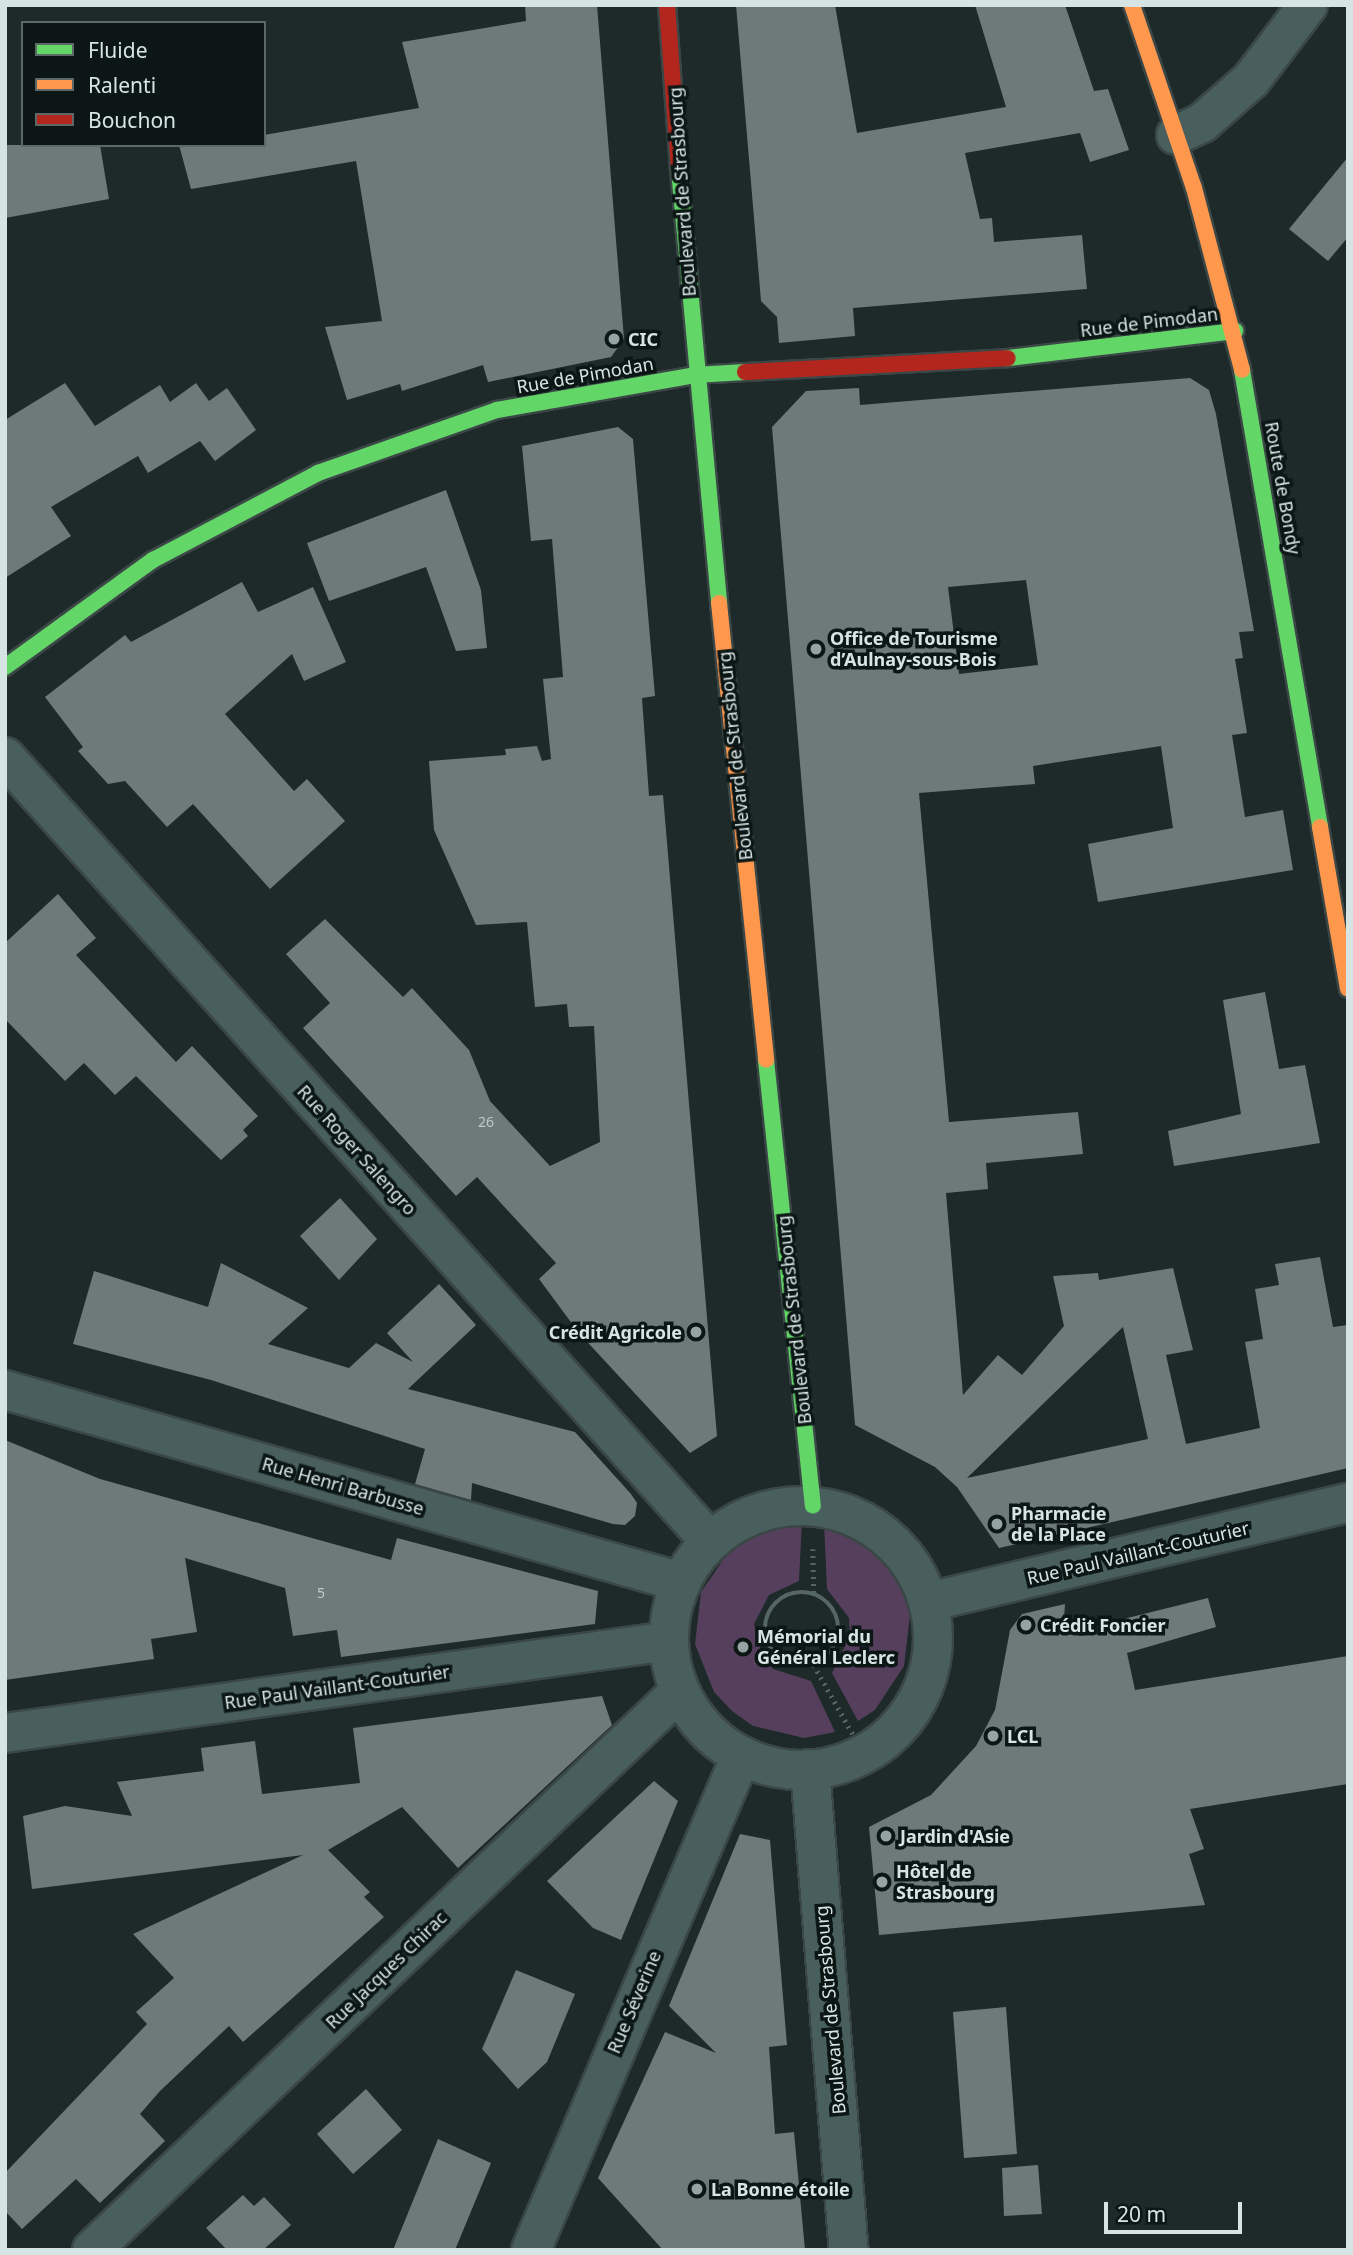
<!DOCTYPE html>
<meta charset="utf-8">
<style>
body{margin:0}
#map{position:relative;width:1353px;height:2255px;overflow:hidden;background:#1d2a29;font-family:"Noto Sans",sans-serif}
div>[style]{position:absolute}
[style*='--x']{left:calc(var(--x)*1px);top:calc(var(--y)*1px);width:calc(var(--w)*1px);rotate:calc(var(--a)*1deg)}
.green>*{inset:0;background:#563f5d}
.building>*{inset:0;background:#6e7a79}
.path>*{height:4.5px;margin-top:-2.25px;transform-origin:0;background:repeating-linear-gradient(90deg,#556664 0 2px,transparent 0 7px)}
.path>.ring{margin:-2.25px;padding:0;box-sizing:content-box;background:none;border:4.5px solid #556664;border-radius:50%}
.roads{filter:drop-shadow(2px 0 #3b4746) drop-shadow(-2px 0 #3b4746) drop-shadow(0 2px #3b4746) drop-shadow(0 -2px #3b4746)}
.street>*{height:38px;margin:-19px;padding:0 19px;transform-origin:19px;border-radius:19px;background:#485f5e}
.street>.ring{margin:-19px;padding:0;box-sizing:content-box;background:none;border:38px solid #485f5e;border-radius:50%}
.fast>*{height:16px;margin:-8px;padding:0 8px;transform-origin:8px;border-radius:8px;background:#63d668}
.slow>*{height:16px;margin:-8px;padding:0 8px;transform-origin:8px;border-radius:8px;background:#ff974d}
.jam>*{height:16px;margin:-8px;padding:0 8px;transform-origin:8px;border-radius:8px;background:#b3261e}
.dots>*{width:19px;height:19px;translate:-50% -50%;box-sizing:border-box;border:4px solid #0b1615;border-radius:50%}
span{translate:-50% -50%;white-space:nowrap;text-align:center;line-height:1.15;-webkit-text-stroke:7px #0b1615;paint-order:stroke}
.number-label{font-size:14px;color:#bccac8}
.number-label span{-webkit-text-stroke-width:0}
.street-label{font-size:18px;color:#d6e4e3}
.poi-label{font-size:18px;color:#d6e4e3;font-weight:700}
.left{translate:0 -50%;text-align:left}
.right{translate:-100% -50%;text-align:right}
.frame{position:absolute;inset:0;border:7px solid #d6e4e3;pointer-events:none}
.legend{position:absolute;left:21px;top:21px;width:245px;height:126px;box-sizing:border-box;background:#0b1615;border:2px solid #5c6867;margin:0;padding:9px 12px;list-style:none;font-size:21px;color:#d6e4e3}
.legend li{display:flex;align-items:center;gap:14px;height:35px}
.legend b{width:35px;border:2px solid #5c6867}
.scale{position:absolute;left:1104px;top:2202px;width:138px;height:32px;box-sizing:border-box;border:4px solid #d6e4e3;border-top:0;padding-left:9px;font-size:21px;line-height:24px;white-space:nowrap;color:#d6e4e3;-webkit-text-stroke:5px #0b1615;paint-order:stroke}
</style>
<div id="map">
<div class="green">
<div style="clip-path:polygon(802px 1521px,799px 1581px,769px 1595px,754px 1624px,762px 1656px,773px 1669px,811px 1681px,835px 1732px,804px 1738px,753px 1726px,732px 1711px,714px 1692px,695px 1644px,701px 1592px,730px 1550px,751px 1534px)"></div>
<div style="clip-path:polygon(824px 1524px,874px 1548px,903px 1590px,910px 1615px,904px 1666px,875px 1710px,858px 1721px,832px 1673px,850px 1635px,849px 1618px,827px 1589px)"></div>
</div>
<div class="building">
<div style="clip-path:polygon(525px 5px,597px 5px,624px 339px,611px 357px,488px 382px,483px 365px,402px 391px,400px 384px,347px 400px,325px 327px,382px 321px,356px 161px,191px 189px,179px 145px,264px 145px,264px 135px,419px 108px,402px 42px,526px 21px)"></div>
<div style="clip-path:polygon(736px 5px,835px 5px,857px 133px,1006px 107px,975px 5px,1065px 5px,1094px 91px,1108px 89px,1129px 150px,1090px 162px,1080px 133px,965px 153px,980px 219px,992px 218px,994px 242px,1082px 235px,1087px 289px,853px 308px,855px 336px,779px 343px,777px 317px,761px 301px)"></div>
<div style="clip-path:polygon(5px 145px,100px 145px,109px 199px,5px 218px)"></div>
<div style="clip-path:polygon(1348px 157px,1348px 237px,1328px 261px,1289px 229px)"></div>
<div style="clip-path:polygon(evenodd,1190px 378px,1209px 390px,1216px 414px,1254px 631px,1239px 632px,1243px 658px,1235px 659px,1247px 733px,1232px 735px,1245px 817px,1283px 810px,1293px 870px,1098px 902px,1088px 844px,1173px 828px,1161px 746px,1033px 766px,1035px 784px,919px 793px,949px 1122px,1078px 1112px,1083px 1154px,986px 1163px,988px 1189px,946px 1193px,963px 1395px,998px 1355px,1022px 1375px,1064px 1326px,1053px 1276px,1098px 1273px,1099px 1280px,1173px 1268px,1193px 1350px,1166px 1355px,1186px 1444px,1260px 1428px,1245px 1342px,1263px 1339px,1255px 1289px,1279px 1285px,1275px 1264px,1320px 1257px,1333px 1327px,1348px 1325px,1348px 1468px,999px 1548px,957px 1487px,935px 1467px,855px 1425px,772px 427px,806px 391px,859px 388px,860px 405px,1190px 378px,1026px 580px,1038px 665px,959px 674px,948px 587px,1026px 580px,1190px 378px,1123px 1327px,1148px 1439px,967px 1478px,1049px 1398px,1123px 1327px)"></div>
<div style="clip-path:polygon(65px 383px,95px 426px,160px 385px,170px 402px,196px 383px,209px 401px,227px 388px,256px 430px,215px 461px,200px 441px,148px 473px,138px 456px,51px 507px,71px 536px,5px 578px,5px 420px)"></div>
<div style="clip-path:polygon(618px 427px,633px 439px,655px 696px,642px 698px,649px 796px,663px 795px,717px 1436px,690px 1453px,579px 1333px,539px 1279px,556px 1263px,477px 1177px,456px 1196px,303px 1028px,330px 1003px,286px 954px,325px 919px,403px 997px,412px 988px,469px 1050px,490px 1101px,550px 1166px,600px 1142px,594px 1026px,569px 1027px,567px 1004px,535px 1007px,527px 922px,476px 925px,434px 830px,429px 761px,506px 755px,505px 749px,537px 746px,542px 761px,551px 759px,543px 679px,563px 677px,552px 539px,531px 541px,522px 446px)"></div>
<div style="clip-path:polygon(446px 490px,481px 590px,487px 648px,456px 651px,426px 567px,329px 601px,307px 543px)"></div>
<div style="clip-path:polygon(242px 582px,258px 612px,313px 587px,346px 662px,304px 681px,292px 654px,225px 714px,294px 791px,307px 779px,345px 821px,270px 889px,193px 804px,167px 827px,125px 781px,108px 784px,78px 751px,83px 747px,45px 697px,125px 635px,131px 642px)"></div>
<div style="clip-path:polygon(58px 894px,96px 938px,76px 955px,176px 1062px,192px 1046px,258px 1116px,243px 1130px,248px 1136px,221px 1160px,136px 1076px,115px 1095px,84px 1063px,65px 1081px,5px 1019px,5px 943px)"></div>
<div style="clip-path:polygon(1265px 992px,1279px 1069px,1305px 1065px,1320px 1143px,1174px 1166px,1168px 1131px,1241px 1114px,1223px 1000px)"></div>
<div style="clip-path:polygon(340px 1198px,377px 1239px,339px 1280px,300px 1236px)"></div>
<div style="clip-path:polygon(221px 1263px,308px 1308px,268px 1344px,349px 1368px,376px 1343px,413px 1362px,387px 1333px,439px 1284px,476px 1325px,408px 1389px,575px 1432px,631px 1494px,637px 1503px,635px 1516px,625px 1525px,613px 1524px,472px 1483px,471px 1500px,415px 1484px,425px 1449px,211px 1380px,73px 1344px,94px 1271px,208px 1307px)"></div>
<div style="clip-path:polygon(5px 1440px,100px 1479px,391px 1560px,397px 1538px,598px 1591px,595px 1624px,341px 1657px,337px 1630px,293px 1636px,285px 1588px,185px 1558px,197px 1632px,151px 1639px,154px 1659px,5px 1680px)"></div>
<div style="clip-path:polygon(1208px 1598px,1216px 1627px,1127px 1653px,1135px 1690px,1348px 1656px,1348px 1784px,1190px 1809px,1204px 1849px,1189px 1854px,1205px 1905px,879px 1935px,869px 1827px,931px 1795px,976px 1746px,995px 1710px,1010px 1630px,1022px 1614px,1065px 1604px,1063px 1634px)"></div>
<div style="clip-path:polygon(602px 1696px,612px 1725px,458px 1868px,402px 1807px,328px 1850px,370px 1892px,364px 1897px,384px 1917px,243px 2042px,229px 2026px,160px 2091px,140px 2114px,165px 2141px,100px 2203px,76px 2179px,22px 2229px,5px 2211px,5px 2173px,147px 2024px,136px 2012px,174px 1978px,133px 1934px,303px 1855px,32px 1889px,23px 1816px,65px 1806px,132px 1816px,117px 1782px,204px 1771px,201px 1748px,255px 1741px,262px 1794px,360px 1783px,353px 1728px)"></div>
<div style="clip-path:polygon(654px 1781px,678px 1801px,621px 1940px,593px 1928px,547px 1881px)"></div>
<div style="clip-path:polygon(740px 1834px,770px 1840px,787px 2045px,769px 2047px,775px 2134px,794px 2132px,805px 2250px,663px 2250px,598px 2178px,665px 2032px,716px 2053px,669px 2006px)"></div>
<div style="clip-path:polygon(516px 1970px,575px 1994px,547px 2062px,518px 2089px,482px 2049px)"></div>
<div style="clip-path:polygon(1006px 2007px,1017px 2154px,964px 2158px,953px 2012px)"></div>
<div style="clip-path:polygon(366px 2089px,402px 2130px,353px 2174px,317px 2134px)"></div>
<div style="clip-path:polygon(438px 2139px,491px 2163px,455px 2250px,393px 2250px)"></div>
<div style="clip-path:polygon(1038px 2165px,1042px 2214px,1004px 2216px,1002px 2168px)"></div>
<div style="clip-path:polygon(243px 2195px,254px 2206px,264px 2197px,291px 2225px,263px 2250px,227px 2250px,206px 2228px)"></div>
</div>
<div class="path">
<div style="--x:813;--y:1549;--w:44;--a:88.7"></div>
<div class="ring" style="left:765px;top:1592px;width:69.5px;height:69.5px"></div>
<div style="--x:814;--y:1665;--w:102;--a:60.7"></div>
</div>
<div class="roads">
<div class="street">
<div style="--x:1176;--y:135;--w:29;--a:-25"></div>
<div style="--x:1202;--y:123;--w:65;--a:-41.3"></div>
<div style="--x:1251;--y:80;--w:94;--a:-52.8"></div>
<div style="--x:5;--y:757;--w:1054;--a:48.04"></div>
<div style="--x:5;--y:1390;--w:703;--a:15.86"></div>
<div class="ring" style="left:669px;top:1506px;width:226px;height:226px"></div>
<div style="--x:928;--y:1602;--w:432;--a:-13.3"></div>
<div style="--x:5;--y:1733;--w:670;--a:-7.89"></div>
<div style="--x:810;--y:1769;--w:483;--a:85.4"></div>
<div style="--x:92;--y:2250;--w:811;--a:-43.55"></div>
<div style="--x:531;--y:2250;--w:537;--a:-66.97"></div>
</div>
<div class="fast">
<div style="--x:679;--y:170;--w:435;--a:84.7"></div>
<div style="--x:1008;--y:358;--w:229;--a:-6.8"></div>
<div style="--x:1242;--y:370;--w:464;--a:80.3"></div>
<div style="--x:5;--y:667;--w:183;--a:-35.9"></div>
<div style="--x:153;--y:560;--w:187;--a:-27.8"></div>
<div style="--x:318;--y:473;--w:190;--a:-19.4"></div>
<div style="--x:497;--y:410;--w:201;--a:-10"></div>
<div style="--x:695;--y:375;--w:50;--a:-3.4"></div>
<div style="--x:766;--y:1060;--w:448;--a:84"></div>
</div>
<div class="slow">
<div style="--x:1132;--y:5;--w:193;--a:71.3"></div>
<div style="--x:1194;--y:188;--w:188;--a:75.2"></div>
<div style="--x:719;--y:603;--w:459;--a:84.1"></div>
<div style="--x:1320;--y:827;--w:164;--a:80.2"></div>
</div>
<div class="jam">
<div style="--x:667;--y:5;--w:165;--a:85.8"></div>
<div style="--x:745;--y:372;--w:263;--a:-3"></div>
</div>
</div>
<div class="dots">
<div style="left:614px;top:339px;background:#95a3a2"></div>
<div style="left:816px;top:649px;background:#95a3a2"></div>
<div style="left:696px;top:1332px;background:#95a3a2"></div>
<div style="left:997px;top:1524px;background:#95a3a2"></div>
<div style="left:1026px;top:1625px;background:#95a3a2"></div>
<div style="left:743px;top:1647px;background:#95a3a2"></div>
<div style="left:993px;top:1736px;background:#95a3a2"></div>
<div style="left:886px;top:1836px;background:#95a3a2"></div>
<div style="left:882px;top:1882px;background:#95a3a2"></div>
<div style="left:697px;top:2189px;background:#95a3a2"></div>
</div>
<div class="number-label">
<span style="left:486px;top:1122px">26</span>
<span style="left:321px;top:1593px">5</span>
</div>
<div class="street-label">
<span style="left:682px;top:192px;rotate:-94deg">Boulevard de Strasbourg</span>
<span style="left:1149px;top:322px;rotate:-7deg">Rue de Pimodan</span>
<span style="left:585px;top:375px;rotate:-10deg">Rue de Pimodan</span>
<span style="left:1283px;top:488px;rotate:80deg">Route de Bondy</span>
<span style="left:735px;top:756px;rotate:-96deg">Boulevard de Strasbourg</span>
<span style="left:357px;top:1150px;rotate:48deg">Rue Roger Salengro</span>
<span style="left:794px;top:1320px;rotate:-96deg">Boulevard de Strasbourg</span>
<span style="left:343px;top:1486px;rotate:16deg">Rue Henri Barbusse</span>
<span style="left:1138px;top:1553px;rotate:-13deg">Rue Paul Vaillant-Couturier</span>
<span style="left:337px;top:1687px;rotate:-8deg">Rue Paul Vaillant-Couturier</span>
<span style="left:386px;top:1970px;rotate:-44deg">Rue Jacques Chirac</span>
<span style="left:634px;top:2002px;rotate:-67deg">Rue Séverine</span>
<span style="left:830px;top:2010px;rotate:-95deg">Boulevard de Strasbourg</span>
</div>
<div class="poi-label">
<span class="left" style="left:628px;top:339px">CIC</span>
<span class="left" style="left:830px;top:649px">Office de Tourisme<br>d’Aulnay-sous-Bois</span>
<span class="right" style="left:682px;top:1332px">Crédit Agricole</span>
<span class="left" style="left:1011px;top:1524px">Pharmacie<br>de la Place</span>
<span class="left" style="left:1040px;top:1625px">Crédit Foncier</span>
<span class="left" style="left:757px;top:1647px">Mémorial du<br>Général Leclerc</span>
<span class="left" style="left:1007px;top:1736px">LCL</span>
<span class="left" style="left:900px;top:1836px">Jardin d'Asie</span>
<span class="left" style="left:896px;top:1882px">Hôtel de<br>Strasbourg</span>
<span class="left" style="left:711px;top:2189px">La Bonne étoile</span>
</div>
<div class="frame"></div>
<ul class="legend">
<li><b style="height:9px;background:#63d668"></b>Fluide</li>
<li><b style="height:9px;background:#ff974d"></b>Ralenti</li>
<li><b style="height:9px;background:#b3261e"></b>Bouchon</li>
</ul>
<div class="scale">20 m</div>
</div>
